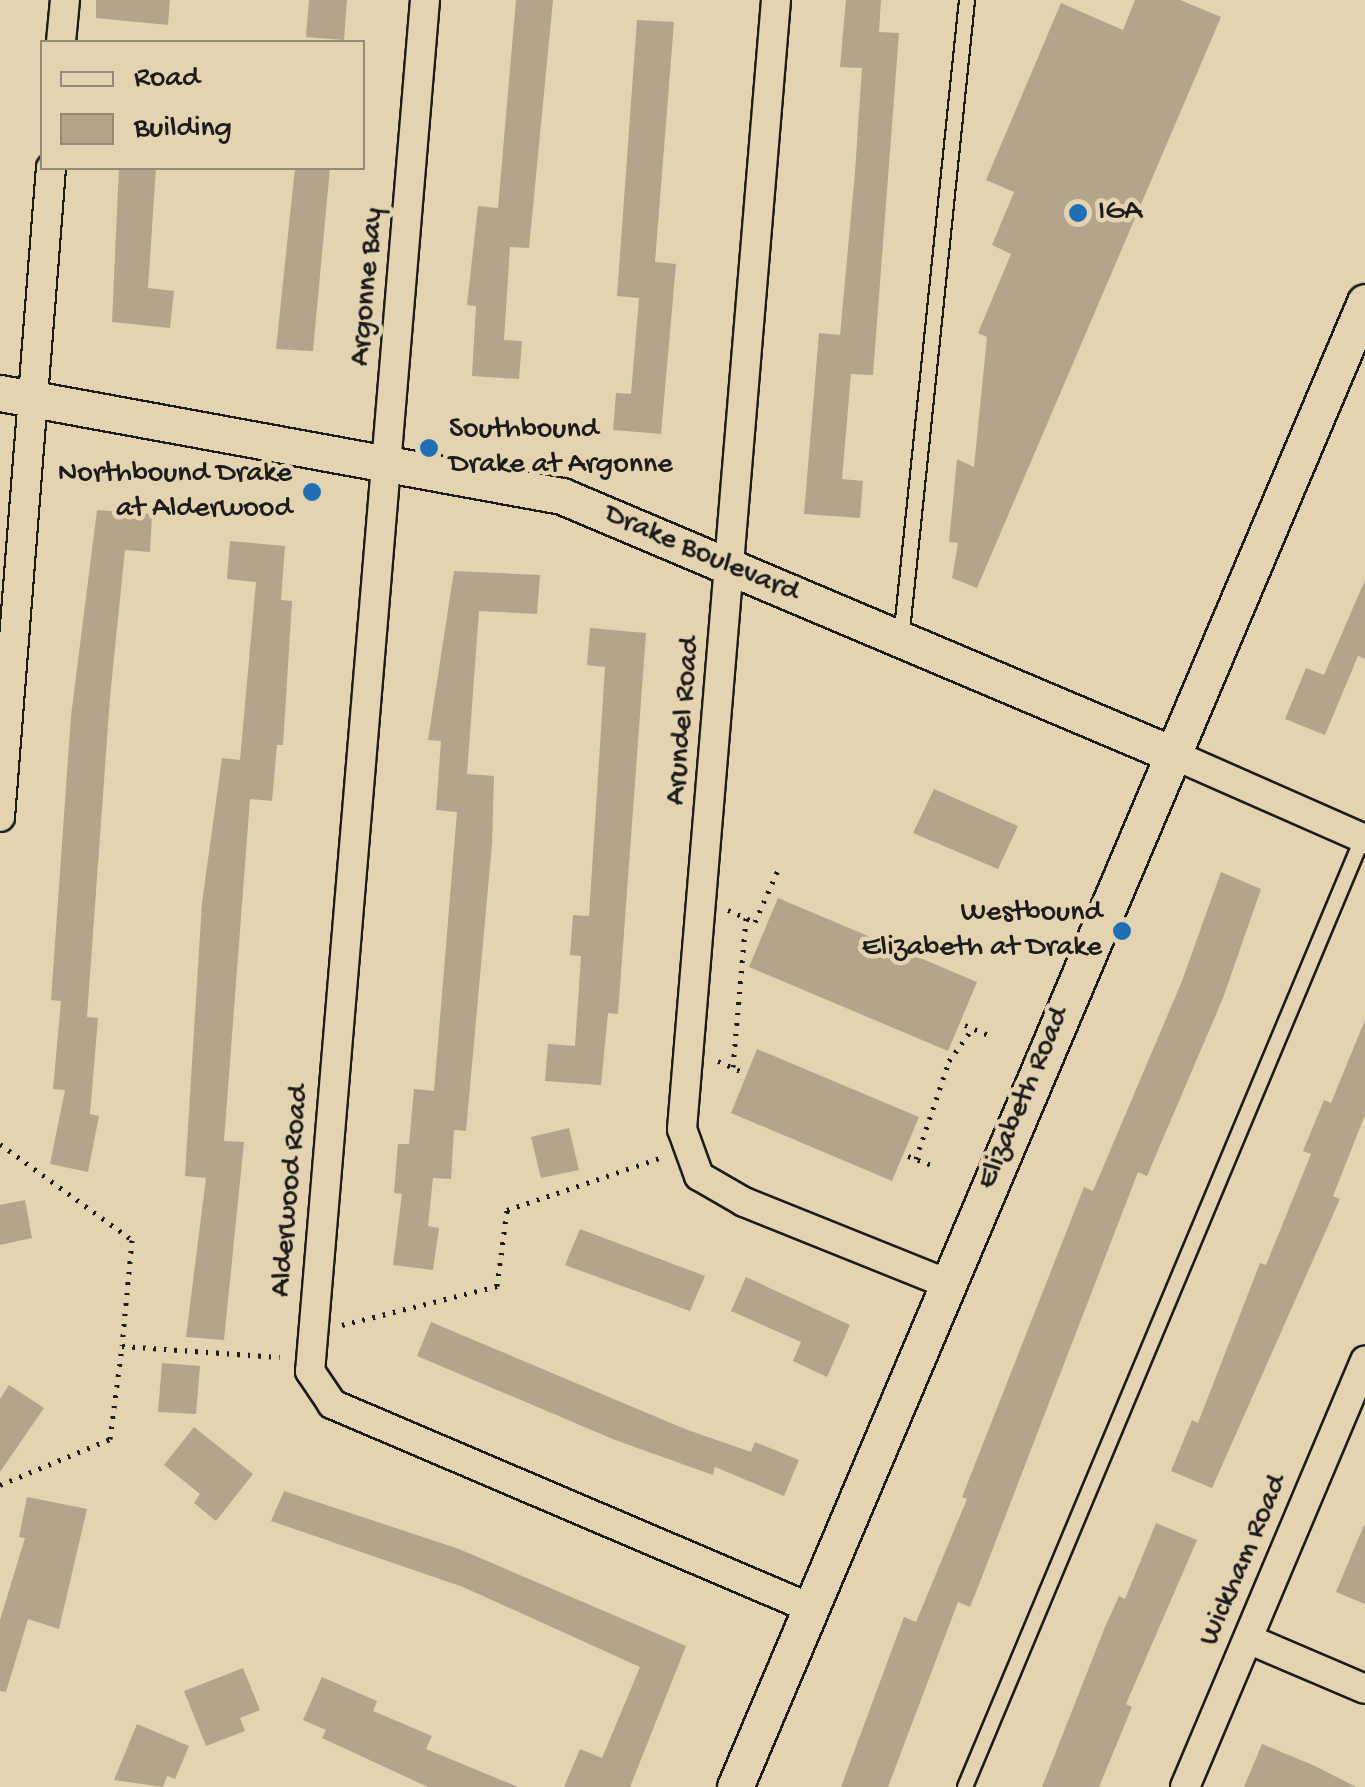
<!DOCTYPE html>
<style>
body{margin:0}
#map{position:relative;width:1365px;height:1787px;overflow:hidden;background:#e4d3b0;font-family:"Gochi Hand",sans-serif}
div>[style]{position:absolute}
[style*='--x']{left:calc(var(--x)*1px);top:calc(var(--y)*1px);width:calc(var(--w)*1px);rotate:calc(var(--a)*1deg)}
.building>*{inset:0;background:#b3a58b}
.path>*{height:5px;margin-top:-2.5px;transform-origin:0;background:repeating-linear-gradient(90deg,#1c1c1c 0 2.5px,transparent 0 10.5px)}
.roads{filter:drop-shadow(2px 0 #1c1c1c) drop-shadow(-2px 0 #1c1c1c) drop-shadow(0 2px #1c1c1c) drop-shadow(0 -2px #1c1c1c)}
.service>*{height:14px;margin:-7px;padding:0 7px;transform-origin:7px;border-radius:7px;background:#e4d3b0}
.minor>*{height:28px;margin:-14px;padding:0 14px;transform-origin:14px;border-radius:14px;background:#e4d3b0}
.tertiary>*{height:35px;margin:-17.5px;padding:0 17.5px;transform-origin:17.5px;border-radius:17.5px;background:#e4d3b0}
.dots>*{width:28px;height:28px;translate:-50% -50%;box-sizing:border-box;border:5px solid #e4d3b0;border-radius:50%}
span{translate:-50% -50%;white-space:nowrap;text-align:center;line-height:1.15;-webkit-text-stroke:9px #e4d3b0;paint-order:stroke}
.poi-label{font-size:30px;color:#1c1c1c}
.left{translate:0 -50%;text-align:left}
.right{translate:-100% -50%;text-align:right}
.street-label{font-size:30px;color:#1c1c1c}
.legend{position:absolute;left:40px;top:40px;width:325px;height:130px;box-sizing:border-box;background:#e4d3b0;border:2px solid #948a75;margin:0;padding:12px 18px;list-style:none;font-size:30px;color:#1c1c1c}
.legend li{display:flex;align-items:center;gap:20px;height:50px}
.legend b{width:50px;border:2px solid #948a75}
</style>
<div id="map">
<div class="building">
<div style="clip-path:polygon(96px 0,170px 0,168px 25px,96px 18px)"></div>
<div style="clip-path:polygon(309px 0,347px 0,344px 40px,306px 37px)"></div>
<div style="clip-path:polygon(516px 0,553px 0,529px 248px,510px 247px,504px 340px,522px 341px,519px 379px,472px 376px,476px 306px,467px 305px,478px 206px,498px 208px)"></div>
<div style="clip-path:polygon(846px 0,881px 0,879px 32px,899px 33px,873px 375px,851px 374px,842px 479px,863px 481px,860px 518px,804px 514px,819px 333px,840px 335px,855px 172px,862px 68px,840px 67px)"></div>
<div style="clip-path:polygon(1135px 0,1180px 0,1221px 17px,977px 588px,952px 578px,958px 543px,949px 542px,957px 459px,974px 467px,987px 337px,978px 333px,1011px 254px,992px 245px,1014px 192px,986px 180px,1061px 3px,1123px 30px)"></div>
<div style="clip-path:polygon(637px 20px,674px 22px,655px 262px,676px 264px,661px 434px,613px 430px,616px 393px,631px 394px,639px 298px,617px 296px)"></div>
<div style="clip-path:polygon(119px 168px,156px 168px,148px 288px,174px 291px,170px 328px,112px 322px)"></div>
<div style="clip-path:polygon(295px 168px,330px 168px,313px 351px,276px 349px)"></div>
<div style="clip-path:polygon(97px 510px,152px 514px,150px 552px,125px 550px,110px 697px,87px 1017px,98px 1018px,90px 1114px,99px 1116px,88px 1172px,50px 1164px,65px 1090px,53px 1089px,61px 1001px,51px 1000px,71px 716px)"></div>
<div style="clip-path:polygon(230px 541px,285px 546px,281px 600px,292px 601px,283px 745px,277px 745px,272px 801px,250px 799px,224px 1141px,244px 1142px,224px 1340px,186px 1337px,206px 1178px,185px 1176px,202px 903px,222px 758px,240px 760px,256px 582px,227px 579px)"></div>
<div style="clip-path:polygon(454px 571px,540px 575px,537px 614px,479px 611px,467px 774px,494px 776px,492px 844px,466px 1131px,454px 1130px,451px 1179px,433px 1178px,428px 1226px,439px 1228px,433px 1270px,393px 1265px,402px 1194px,394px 1193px,398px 1144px,409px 1144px,414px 1089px,434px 1091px,457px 812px,436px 810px,441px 741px,428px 740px)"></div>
<div style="clip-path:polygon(1365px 580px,1365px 659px,1358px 656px,1325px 735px,1285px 719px,1306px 668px,1324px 675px)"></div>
<div style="clip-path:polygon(590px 628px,646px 633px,618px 1014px,608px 1013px,601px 1085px,545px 1081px,548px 1044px,575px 1046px,581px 956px,570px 955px,573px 915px,589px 916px,605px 667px,587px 665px)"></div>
<div style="clip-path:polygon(934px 789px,1018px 826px,998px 869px,913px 833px)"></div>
<div style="clip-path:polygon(1221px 872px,1261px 889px,1223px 998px,1147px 1176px,1138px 1172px,980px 1582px,970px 1607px,958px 1602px,888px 1787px,841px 1787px,904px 1617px,916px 1622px,967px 1499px,962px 1497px,1084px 1187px,1093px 1191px,1182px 981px)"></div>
<div style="clip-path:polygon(778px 898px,977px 982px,948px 1051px,749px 967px)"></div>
<div style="clip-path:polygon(1365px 1020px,1365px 1115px,1333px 1196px,1340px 1199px,1212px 1488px,1171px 1471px,1192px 1420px,1198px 1423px,1260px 1263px,1266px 1265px,1311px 1154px,1303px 1151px,1324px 1100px,1331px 1103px)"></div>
<div style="clip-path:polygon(757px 1049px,919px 1117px,892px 1181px,731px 1113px)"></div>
<div style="clip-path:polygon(569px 1128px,579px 1170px,541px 1178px,531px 1137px)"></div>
<div style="clip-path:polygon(25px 1200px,32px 1238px,0 1245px,0 1205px)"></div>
<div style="clip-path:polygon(580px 1229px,705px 1276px,690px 1311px,565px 1265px)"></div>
<div style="clip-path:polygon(746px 1277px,850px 1325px,827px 1377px,793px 1361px,801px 1342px,731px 1311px)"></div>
<div style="clip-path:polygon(431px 1322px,685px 1429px,751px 1452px,755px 1442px,799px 1460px,784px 1496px,715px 1467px,713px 1475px,615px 1440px,417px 1356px)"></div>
<div style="clip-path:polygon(162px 1363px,200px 1366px,196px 1414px,158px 1412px)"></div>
<div style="clip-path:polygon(9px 1385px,44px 1408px,0 1472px,0 1399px)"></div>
<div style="clip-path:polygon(194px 1427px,253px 1474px,216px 1521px,194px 1503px,200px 1494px,164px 1465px)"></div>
<div style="clip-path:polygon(284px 1491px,459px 1549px,686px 1646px,630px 1787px,564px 1787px,580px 1749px,602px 1758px,640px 1667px,463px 1587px,271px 1521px)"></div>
<div style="clip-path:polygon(27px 1497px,87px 1509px,59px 1629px,28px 1619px,6px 1692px,0 1691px,0 1620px,25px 1538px,19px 1537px)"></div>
<div style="clip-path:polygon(1156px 1523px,1197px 1540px,1126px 1704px,1132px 1707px,1099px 1787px,1042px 1787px,1105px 1627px,1119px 1596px,1125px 1599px)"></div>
<div style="clip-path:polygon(1364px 1525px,1365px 1525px,1365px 1604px,1336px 1592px)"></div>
<div style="clip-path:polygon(243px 1668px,260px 1710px,240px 1718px,245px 1731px,206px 1746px,184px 1691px)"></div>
<div style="clip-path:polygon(322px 1677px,377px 1701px,373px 1711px,432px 1736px,426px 1749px,518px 1787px,428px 1787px,322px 1738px,326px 1730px,303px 1720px)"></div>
<div style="clip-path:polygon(137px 1724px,189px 1746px,175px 1779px,167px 1776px,163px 1787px,114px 1780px)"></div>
<div style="clip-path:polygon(1262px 1744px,1315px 1766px,1356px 1787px,1244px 1787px)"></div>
</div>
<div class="path">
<div style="--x:728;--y:910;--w:30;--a:24"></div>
<div style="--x:755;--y:922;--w:57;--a:-66.1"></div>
<div style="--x:965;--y:1025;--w:28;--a:23"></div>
<div style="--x:718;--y:1061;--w:27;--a:24"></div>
<div style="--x:733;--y:1067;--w:150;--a:-85"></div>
<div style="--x:0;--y:1144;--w:163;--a:36"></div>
<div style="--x:132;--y:1240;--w:106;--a:95.4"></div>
<div style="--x:908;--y:1156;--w:30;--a:21"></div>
<div style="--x:916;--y:1159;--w:103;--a:-71.4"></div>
<div style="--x:949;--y:1061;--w:41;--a:-54"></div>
<div style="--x:342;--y:1325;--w:160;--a:-14.1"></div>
<div style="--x:497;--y:1286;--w:77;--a:-82.5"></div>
<div style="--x:507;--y:1210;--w:162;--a:-18.8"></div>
<div style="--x:0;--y:1485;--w:119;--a:-22.7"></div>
<div style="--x:110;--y:1439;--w:94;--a:-82.6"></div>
<div style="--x:122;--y:1346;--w:158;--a:4"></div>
</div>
<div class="roads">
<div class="service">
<div style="--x:901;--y:640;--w:643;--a:-84.11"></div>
<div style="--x:965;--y:1787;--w:1030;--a:-67.27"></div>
</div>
<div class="minor">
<div style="--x:425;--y:0;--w:1376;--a:94.79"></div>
<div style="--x:310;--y:1371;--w:40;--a:56"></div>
<div style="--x:332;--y:1404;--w:520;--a:23.11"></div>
<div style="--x:776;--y:0;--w:1133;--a:94.76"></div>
<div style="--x:682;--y:1129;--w:50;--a:70.1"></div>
<div style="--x:699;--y:1176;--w:52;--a:30"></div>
<div style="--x:744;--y:1202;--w:218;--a:21.9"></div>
<div style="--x:61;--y:42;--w:42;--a:-84.6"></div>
<div style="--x:1172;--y:754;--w:211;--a:23.8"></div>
<div style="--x:0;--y:817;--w:651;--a:-85.51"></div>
<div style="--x:1248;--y:1639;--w:127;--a:23.1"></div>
<div style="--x:1185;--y:1787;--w:463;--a:-67.1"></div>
</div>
<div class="tertiary">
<div style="--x:0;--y:393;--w:571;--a:10.39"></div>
<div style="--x:562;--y:496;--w:662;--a:22.93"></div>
<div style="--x:735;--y:1787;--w:1613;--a:-67.01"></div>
</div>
</div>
<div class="dots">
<div style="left:1078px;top:213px;background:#1f6fb2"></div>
<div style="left:429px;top:448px;background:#1f6fb2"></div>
<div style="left:312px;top:492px;background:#1f6fb2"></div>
<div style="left:1122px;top:931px;background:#1f6fb2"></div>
</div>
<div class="poi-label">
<span class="left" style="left:1098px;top:213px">IGA</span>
<span class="left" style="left:449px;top:448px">Southbound<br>Drake at Argonne</span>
<span class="right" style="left:292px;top:492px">Northbound Drake<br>at Alderwood</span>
<span class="right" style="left:1102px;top:931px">Westbound<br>Elizabeth at Drake</span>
</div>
<div class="street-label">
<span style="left:369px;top:287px;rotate:-85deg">Argonne Bay</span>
<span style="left:701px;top:555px;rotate:23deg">Drake Boulevard</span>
<span style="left:685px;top:721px;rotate:-85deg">Arundel Road</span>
<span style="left:1025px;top:1099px;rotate:-67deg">Elizabeth Road</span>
<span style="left:292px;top:1191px;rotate:-85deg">Alderwood Road</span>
<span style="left:1245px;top:1561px;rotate:-67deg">Wickham Road</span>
</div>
<ul class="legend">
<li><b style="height:12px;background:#e4d3b0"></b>Road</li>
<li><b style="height:28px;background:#b3a58b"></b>Building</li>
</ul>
</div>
